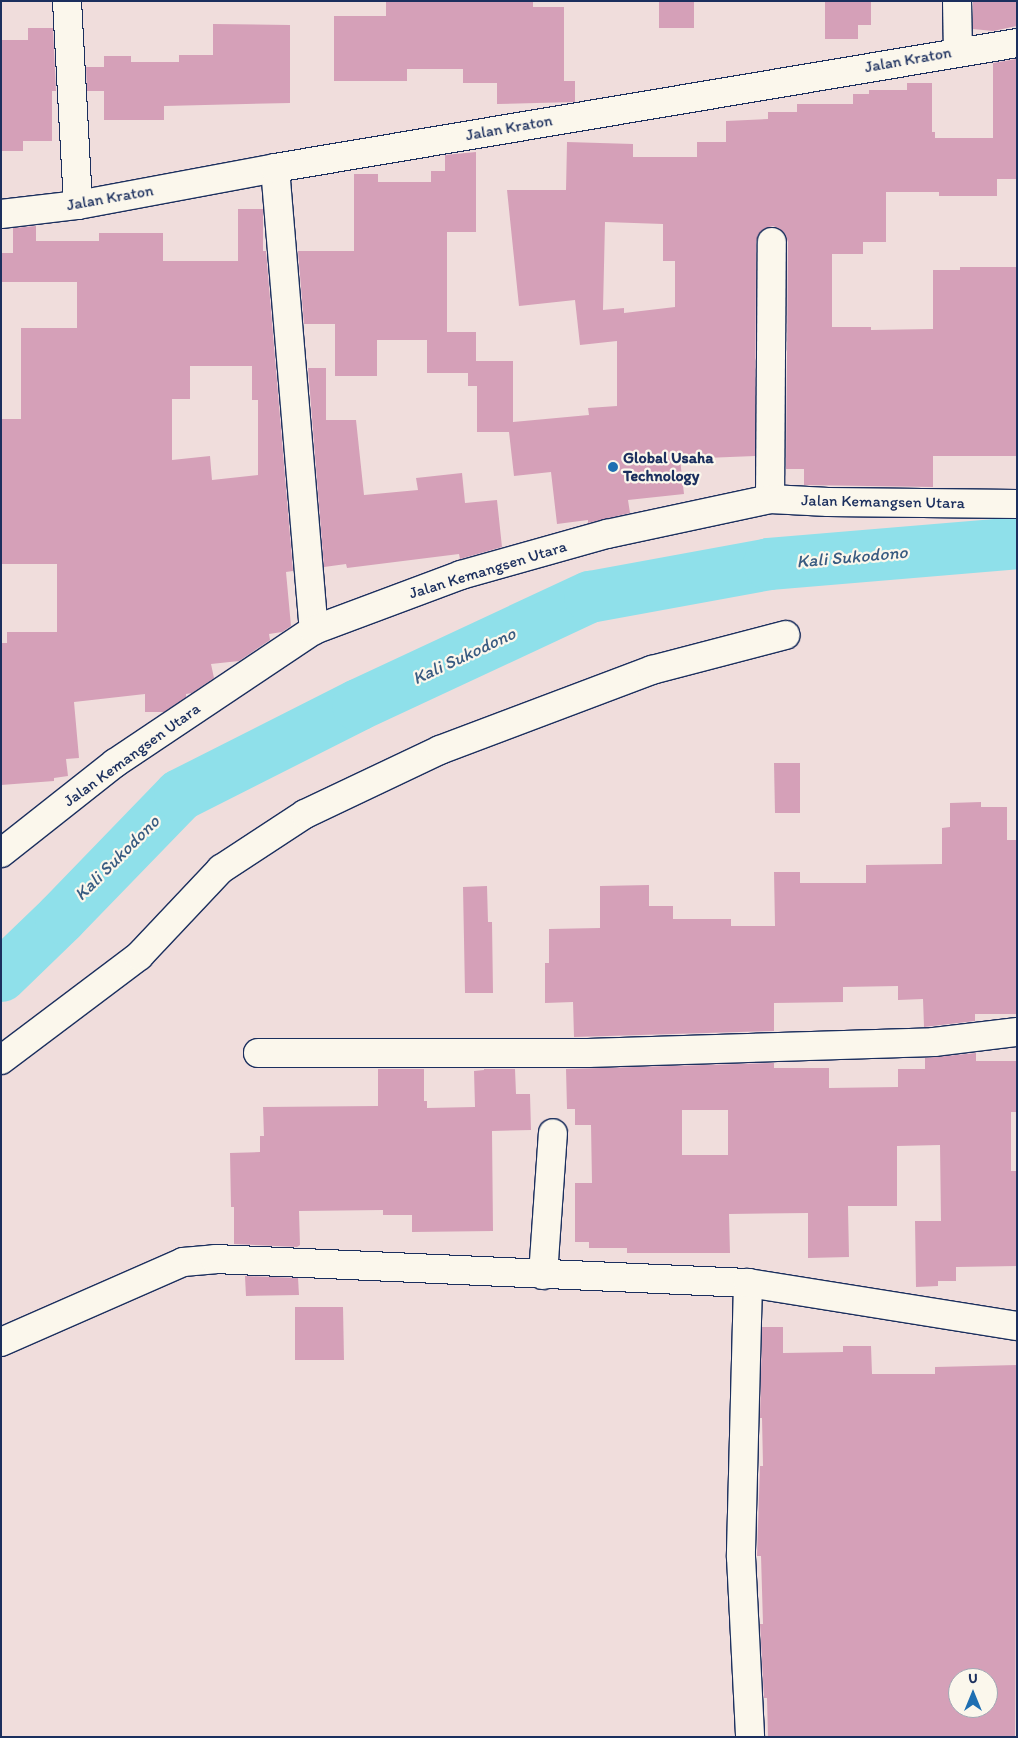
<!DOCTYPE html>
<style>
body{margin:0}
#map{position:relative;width:1018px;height:1738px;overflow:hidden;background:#f0dddc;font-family:Itim,sans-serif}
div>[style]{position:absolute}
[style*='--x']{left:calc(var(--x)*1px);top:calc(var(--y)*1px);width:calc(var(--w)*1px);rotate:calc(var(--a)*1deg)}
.river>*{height:52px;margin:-26px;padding:0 26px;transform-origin:26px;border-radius:26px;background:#8fe0ea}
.building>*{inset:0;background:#d5a0b8}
.roads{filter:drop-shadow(1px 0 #1b2f5e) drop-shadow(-1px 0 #1b2f5e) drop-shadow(0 1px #1b2f5e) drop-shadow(0 -1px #1b2f5e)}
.street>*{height:28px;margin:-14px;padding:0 14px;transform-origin:14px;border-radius:14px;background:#fbf7ec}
.secondary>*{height:28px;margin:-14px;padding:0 14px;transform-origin:14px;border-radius:14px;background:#fbf7ec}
.dots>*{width:14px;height:14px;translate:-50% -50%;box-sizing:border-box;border:2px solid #fbf7ec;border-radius:50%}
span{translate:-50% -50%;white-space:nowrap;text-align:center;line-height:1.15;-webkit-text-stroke:4.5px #fbf7ec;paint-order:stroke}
.street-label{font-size:16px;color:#1b2f5e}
.poi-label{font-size:16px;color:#1b2f5e;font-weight:700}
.left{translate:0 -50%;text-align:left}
.water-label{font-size:18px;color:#385b81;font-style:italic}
.frame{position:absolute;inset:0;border:2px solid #1b2f5e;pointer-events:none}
.north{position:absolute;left:948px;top:1668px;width:50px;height:50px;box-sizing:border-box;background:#fbf7ec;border:1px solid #a1a7b3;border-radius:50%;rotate:0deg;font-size:14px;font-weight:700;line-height:20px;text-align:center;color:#1b2f5e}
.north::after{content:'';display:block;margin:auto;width:18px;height:22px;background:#1f6fb2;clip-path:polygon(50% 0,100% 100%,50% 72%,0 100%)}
</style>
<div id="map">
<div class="river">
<div style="--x:1;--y:976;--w:83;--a:-44"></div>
<div style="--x:61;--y:918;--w:171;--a:-45.9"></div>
<div style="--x:180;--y:795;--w:199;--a:-26.8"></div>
<div style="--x:358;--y:705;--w:256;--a:-25"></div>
<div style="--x:590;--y:597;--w:182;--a:-10.4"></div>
<div style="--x:769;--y:564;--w:249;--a:-4.8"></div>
</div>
<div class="building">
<div style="clip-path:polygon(386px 1px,533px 1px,533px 7px,564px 7px,564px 81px,575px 81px,575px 102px,497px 104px,497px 83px,463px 83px,463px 69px,407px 69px,407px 81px,334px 81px,334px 16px,386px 16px)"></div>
<div style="clip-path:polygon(659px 1px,694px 1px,694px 28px,659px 28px)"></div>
<div style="clip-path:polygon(825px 1px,871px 1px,871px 25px,858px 25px,858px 39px,825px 39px)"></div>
<div style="clip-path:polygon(973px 1px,1017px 1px,1017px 26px,993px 31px,973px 29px)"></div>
<div style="clip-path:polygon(213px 24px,290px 25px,290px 103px,164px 106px,164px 120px,104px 120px,104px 91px,87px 91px,86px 67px,104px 67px,104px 56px,131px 56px,131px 62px,179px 62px,179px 55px,213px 55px)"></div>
<div style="clip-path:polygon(28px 28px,53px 28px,56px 91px,52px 91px,52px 141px,23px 141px,23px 151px,1px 151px,1px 40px,28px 40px)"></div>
<div style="clip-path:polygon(evenodd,1016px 59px,1017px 179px,997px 179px,997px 196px,939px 196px,939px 192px,886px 192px,886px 242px,863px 242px,863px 254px,832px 254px,832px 327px,871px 327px,871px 330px,933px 329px,933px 270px,960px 270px,960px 267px,1017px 267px,1017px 456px,933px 456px,933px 487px,804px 485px,804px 469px,786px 469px,788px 242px,785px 234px,780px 229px,773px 226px,764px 229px,758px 235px,756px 242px,755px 456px,680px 459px,684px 494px,628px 500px,630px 513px,588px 523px,588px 520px,557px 524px,551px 472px,514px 476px,509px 432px,477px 432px,477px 386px,468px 386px,468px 373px,427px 373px,427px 340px,377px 340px,377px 376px,335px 376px,335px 324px,304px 324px,298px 251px,354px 251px,354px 174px,378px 174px,378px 182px,431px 182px,431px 171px,445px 171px,445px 155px,476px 152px,476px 232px,447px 232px,447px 332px,476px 332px,476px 361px,513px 361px,513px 422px,589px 415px,588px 408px,617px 406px,617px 341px,580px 345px,575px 300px,519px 306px,507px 190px,566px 190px,567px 142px,633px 144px,633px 157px,697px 157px,697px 142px,726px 142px,726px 121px,768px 119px,768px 112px,797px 112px,797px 104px,853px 104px,853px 94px,869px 94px,869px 90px,907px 90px,907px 83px,932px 83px,932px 132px,935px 132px,935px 138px,993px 138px,993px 63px,1016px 59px,605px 222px,663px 224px,663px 261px,675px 261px,675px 307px,624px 313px,624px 308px,603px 310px,605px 222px)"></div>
<div style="clip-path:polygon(evenodd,238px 209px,263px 209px,263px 251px,266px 251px,293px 571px,286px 572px,291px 626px,282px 632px,269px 634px,270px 640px,239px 661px,211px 664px,214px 678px,192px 693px,186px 694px,186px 697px,164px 712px,145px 712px,145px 694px,74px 702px,79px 758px,66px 759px,68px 776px,54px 778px,54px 781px,1px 785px,1px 643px,7px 643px,7px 632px,57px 632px,57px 564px,1px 564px,1px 419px,21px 419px,21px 328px,77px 328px,77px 282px,1px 282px,1px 253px,13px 253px,13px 228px,36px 226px,36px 241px,99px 241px,99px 233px,163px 233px,163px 261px,238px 261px,238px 209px,190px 366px,252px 366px,252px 400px,258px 400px,258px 475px,212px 480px,210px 456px,172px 460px,172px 399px,190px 399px,190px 366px)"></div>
<div style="clip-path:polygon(308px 368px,326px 368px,326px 420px,356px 420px,364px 495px,418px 490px,416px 478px,462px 473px,465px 503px,497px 500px,502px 547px,460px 559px,459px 554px,347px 568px,346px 564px,324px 567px)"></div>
<div style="clip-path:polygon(774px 763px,800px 763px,800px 813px,775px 813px)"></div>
<div style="clip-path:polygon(981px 802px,981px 807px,1007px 807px,1007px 840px,1017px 840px,1017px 1014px,975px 1014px,975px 1021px,924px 1027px,923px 999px,898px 1000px,898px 986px,843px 987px,843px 1002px,774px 1003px,774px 1031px,574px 1037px,573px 1002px,545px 1003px,545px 963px,549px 963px,549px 929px,600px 928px,600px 886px,649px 885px,649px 906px,673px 906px,673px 919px,731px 919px,731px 926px,775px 926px,774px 872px,800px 872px,800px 883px,866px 883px,866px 865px,942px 864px,942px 828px,950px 827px,950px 803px)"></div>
<div style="clip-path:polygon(487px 886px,488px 922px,492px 922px,493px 993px,465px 993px,463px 887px)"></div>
<div style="clip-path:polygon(evenodd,976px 1053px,976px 1061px,1017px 1061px,1017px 1112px,1011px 1112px,1011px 1171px,1017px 1171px,1017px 1266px,956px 1267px,956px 1281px,938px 1281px,938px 1286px,916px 1287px,915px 1221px,941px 1221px,940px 1145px,897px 1146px,897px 1206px,848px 1206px,849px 1257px,808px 1258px,808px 1213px,729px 1214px,730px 1253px,627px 1253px,627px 1248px,589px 1248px,589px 1242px,575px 1242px,575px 1183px,592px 1183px,591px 1125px,575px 1125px,575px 1109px,567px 1109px,566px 1069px,774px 1063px,774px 1068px,829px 1068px,829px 1088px,898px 1087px,898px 1069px,925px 1069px,925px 1058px,976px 1053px,682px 1110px,728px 1110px,728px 1155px,682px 1155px,682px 1110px)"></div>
<div style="clip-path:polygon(378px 1069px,424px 1069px,424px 1101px,427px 1101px,427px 1108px,475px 1107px,474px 1071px,484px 1070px,484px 1069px,515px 1069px,516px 1094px,530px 1094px,531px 1130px,492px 1131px,493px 1231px,412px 1232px,412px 1215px,383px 1215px,383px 1210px,299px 1211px,300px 1245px,297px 1247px,234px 1244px,234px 1207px,231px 1207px,230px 1153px,260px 1152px,260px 1136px,264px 1136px,263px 1107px,378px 1106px)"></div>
<div style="clip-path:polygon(245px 1276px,298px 1278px,299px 1295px,246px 1296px)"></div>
<div style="clip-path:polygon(295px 1307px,343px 1307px,344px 1360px,295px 1360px)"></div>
<div style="clip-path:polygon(evenodd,762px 1327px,783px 1327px,783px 1353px,843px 1352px,843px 1346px,871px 1346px,872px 1374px,935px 1374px,935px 1367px,1017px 1365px,1015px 1737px,768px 1737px,767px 1698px,764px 1698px,760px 1624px,763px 1624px,761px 1556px,757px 1556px,760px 1466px,763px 1466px,762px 1418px,760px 1418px,762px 1327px,958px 1678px,988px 1678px,988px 1708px,958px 1708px,958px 1678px)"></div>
</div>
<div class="roads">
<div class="street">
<div style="--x:67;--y:1;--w:204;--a:86.9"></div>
<div style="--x:957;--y:1;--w:51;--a:88.9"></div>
<div style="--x:275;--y:168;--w:464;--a:85.2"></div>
<div style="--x:770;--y:499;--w:257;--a:-89.6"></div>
<div style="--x:1;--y:853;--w:145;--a:-38.3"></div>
<div style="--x:115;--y:763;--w:239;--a:-33.8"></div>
<div style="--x:314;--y:630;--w:157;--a:-20.5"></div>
<div style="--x:461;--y:575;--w:152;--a:-15.7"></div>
<div style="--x:607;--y:534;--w:167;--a:-12.1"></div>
<div style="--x:770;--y:499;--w:58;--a:3"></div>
<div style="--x:828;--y:502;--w:189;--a:0.6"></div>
<div style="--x:258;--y:1053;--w:330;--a:0"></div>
<div style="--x:588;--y:1053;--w:346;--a:-1.8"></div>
<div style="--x:934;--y:1042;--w:84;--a:-6.9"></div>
<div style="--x:1;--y:1060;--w:173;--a:-37"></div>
<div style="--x:139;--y:956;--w:120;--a:-46.7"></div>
<div style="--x:221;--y:869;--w:100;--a:-33.2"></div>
<div style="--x:305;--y:814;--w:149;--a:-25.4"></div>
<div style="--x:440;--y:750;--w:227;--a:-20.7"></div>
<div style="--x:652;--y:670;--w:138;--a:-14.7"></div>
<div style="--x:543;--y:1275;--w:142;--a:-86"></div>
<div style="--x:748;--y:1283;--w:274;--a:91.5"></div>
<div style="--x:741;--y:1557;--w:180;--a:87.1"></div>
<div style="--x:1;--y:1342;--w:199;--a:-23.7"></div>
<div style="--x:183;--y:1262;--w:32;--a:-5"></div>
<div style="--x:215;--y:1259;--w:534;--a:2.58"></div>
<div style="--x:748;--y:1283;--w:272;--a:9.1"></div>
</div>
<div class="secondary">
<div style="--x:1;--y:214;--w:78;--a:-6.7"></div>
<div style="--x:78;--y:205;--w:200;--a:-10.6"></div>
<div style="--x:275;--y:168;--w:752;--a:-9.56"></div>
</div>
</div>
<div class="dots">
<div style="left:613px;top:467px;background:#1f6fb2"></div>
</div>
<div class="street-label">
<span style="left:908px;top:60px;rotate:-10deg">Jalan Kraton</span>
<span style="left:509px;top:128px;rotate:-10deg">Jalan Kraton</span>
<span style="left:110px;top:198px;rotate:-10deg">Jalan Kraton</span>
<span style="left:883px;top:502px;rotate:1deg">Jalan Kemangsen Utara</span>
<span style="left:488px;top:570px;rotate:-17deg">Jalan Kemangsen Utara</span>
<span style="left:132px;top:755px;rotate:-36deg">Jalan Kemangsen Utara</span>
</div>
<div class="poi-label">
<span class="left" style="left:623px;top:467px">Global Usaha<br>Technology</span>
</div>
<div class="water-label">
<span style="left:852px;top:557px;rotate:-5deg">Kali Sukodono</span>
<span style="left:464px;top:656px;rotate:-25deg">Kali Sukodono</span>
<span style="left:117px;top:858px;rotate:-45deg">Kali Sukodono</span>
</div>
<div class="frame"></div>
<div class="north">U</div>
</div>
